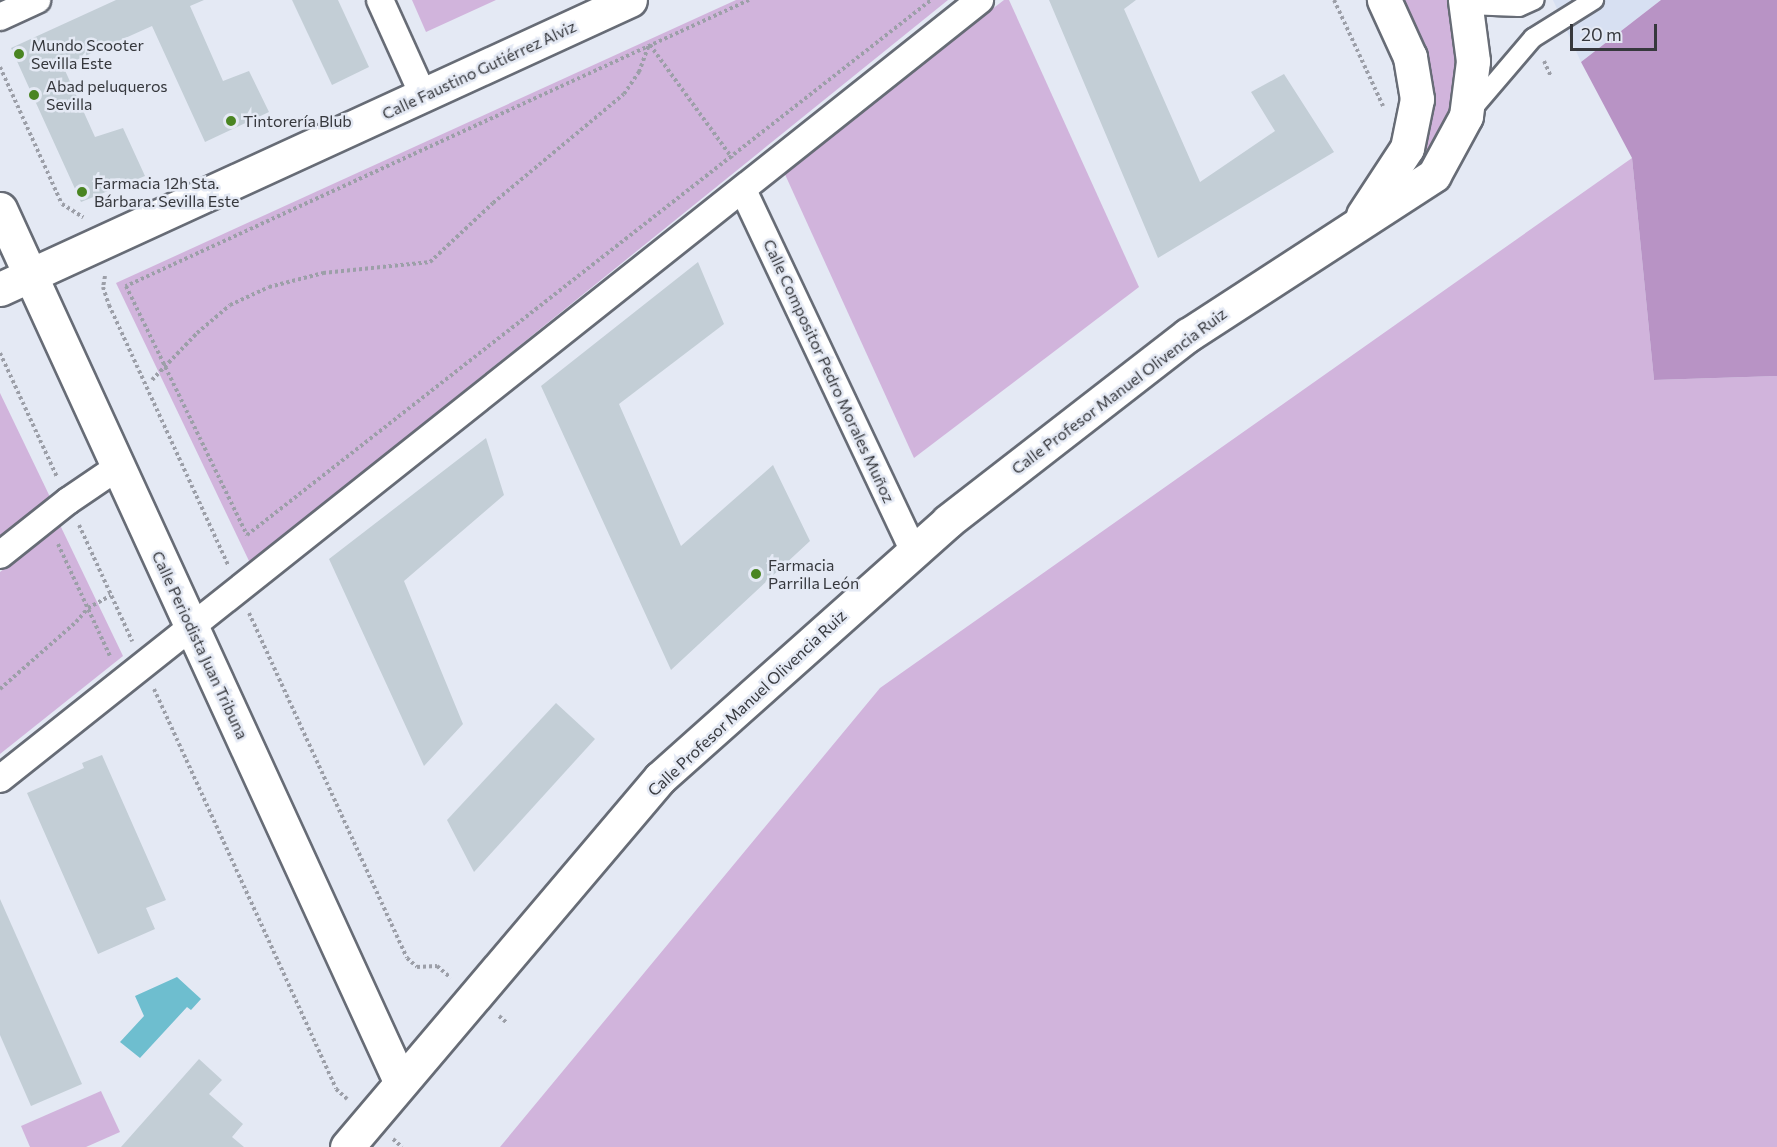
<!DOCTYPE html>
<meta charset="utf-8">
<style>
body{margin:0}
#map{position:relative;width:1777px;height:1147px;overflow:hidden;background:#e4e9f4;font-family:Commissioner,sans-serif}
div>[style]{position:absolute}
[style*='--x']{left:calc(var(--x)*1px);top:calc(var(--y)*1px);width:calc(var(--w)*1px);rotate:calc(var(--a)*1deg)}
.built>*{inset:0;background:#d7e0f2}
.green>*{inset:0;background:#d1b4dc}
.forest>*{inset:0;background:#b893c5}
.water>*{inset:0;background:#6ebecf}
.building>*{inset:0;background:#c3ced6}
.path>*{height:4px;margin-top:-2px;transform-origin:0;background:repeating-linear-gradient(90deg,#9c9fa8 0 3px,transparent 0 6px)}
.roads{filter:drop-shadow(2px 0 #676c76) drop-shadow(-2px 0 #676c76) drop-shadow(0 2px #676c76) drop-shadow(0 -2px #676c76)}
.service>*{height:18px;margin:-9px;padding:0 9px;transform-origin:9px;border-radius:9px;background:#fff}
.pedestrian>*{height:26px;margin:-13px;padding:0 13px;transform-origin:13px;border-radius:13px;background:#fff}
.minor>*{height:33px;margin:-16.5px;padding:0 16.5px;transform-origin:16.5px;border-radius:16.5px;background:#fff}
.tertiary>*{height:33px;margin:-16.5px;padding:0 16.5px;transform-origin:16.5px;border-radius:16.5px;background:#fff}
.dots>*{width:16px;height:16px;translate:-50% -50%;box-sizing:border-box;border:3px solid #e4e9f4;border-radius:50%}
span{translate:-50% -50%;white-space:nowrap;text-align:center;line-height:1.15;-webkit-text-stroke:5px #e4e9f4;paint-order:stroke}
.poi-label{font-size:16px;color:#36383d}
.left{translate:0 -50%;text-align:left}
.street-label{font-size:16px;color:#36383d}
.scale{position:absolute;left:1570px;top:24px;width:87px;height:27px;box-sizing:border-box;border:3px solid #36383d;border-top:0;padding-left:8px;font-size:18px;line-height:21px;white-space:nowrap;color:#36383d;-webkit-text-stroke:4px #e4e9f4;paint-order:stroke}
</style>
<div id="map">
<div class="built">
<div style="clip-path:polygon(1553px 0,1661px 0,1581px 62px)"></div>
</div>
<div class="green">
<div style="clip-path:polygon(412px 0,496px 0,426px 32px)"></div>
<div style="clip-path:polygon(736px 0,948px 0,250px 563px,116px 283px)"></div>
<div style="clip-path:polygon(1004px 0,1009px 0,1139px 287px,914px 458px,783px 170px)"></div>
<div style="clip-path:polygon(1401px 0,1447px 0,1454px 23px,1457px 69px,1453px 97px,1448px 117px,1425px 159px,1420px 154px,1432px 111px,1428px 64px)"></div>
<div style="clip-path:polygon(1632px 158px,1654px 380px,1777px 376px,1777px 1147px,500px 1147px,880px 688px)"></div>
<div style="clip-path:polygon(0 393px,51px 499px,0 538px)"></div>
<div style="clip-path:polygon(60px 525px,123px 656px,0 754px,0 572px)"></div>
<div style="clip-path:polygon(101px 1091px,120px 1132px,86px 1147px,30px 1147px,21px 1126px)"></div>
</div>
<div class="forest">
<div style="clip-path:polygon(1661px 0,1777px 0,1777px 376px,1654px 380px,1632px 158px,1581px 62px)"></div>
</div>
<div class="water">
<div style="clip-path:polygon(177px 977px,201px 999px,191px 1010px,187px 1007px,140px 1058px,120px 1042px,144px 1016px,135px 996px)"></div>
</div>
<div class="building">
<div style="clip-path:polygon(116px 0,204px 0,190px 6px,223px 81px,249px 71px,269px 112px,205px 142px,152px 26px,63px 66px,95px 137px,123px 128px,145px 176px,81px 202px,11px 48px)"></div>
<div style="clip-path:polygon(292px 0,338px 0,369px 67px,332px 85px)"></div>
<div style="clip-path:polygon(1049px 0,1136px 0,1124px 9px,1200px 182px,1275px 131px,1251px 92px,1284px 74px,1334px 152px,1158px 258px)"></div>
<div style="clip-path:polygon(698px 262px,724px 324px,619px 404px,681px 546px,773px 465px,810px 541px,671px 670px,541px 386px)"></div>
<div style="clip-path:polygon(486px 438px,504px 495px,404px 581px,463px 724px,424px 766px,329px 559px)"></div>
<div style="clip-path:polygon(556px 703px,595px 739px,474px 872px,447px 820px)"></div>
<div style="clip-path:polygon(102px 755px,166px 900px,146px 908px,155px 929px,98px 954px,27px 793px,84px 768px,82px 763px)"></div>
<div style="clip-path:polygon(0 899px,82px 1084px,31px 1106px,0 1035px)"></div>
<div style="clip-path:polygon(199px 1059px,222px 1080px,209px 1094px,243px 1124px,232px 1137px,244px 1147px,121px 1147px)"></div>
</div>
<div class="path">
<div style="--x:749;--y:0;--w:686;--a:155.34"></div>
<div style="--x:126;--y:286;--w:277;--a:64.1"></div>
<div style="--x:247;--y:535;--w:868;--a:-38.03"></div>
<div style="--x:1334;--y:0;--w:117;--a:65.2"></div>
<div style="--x:650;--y:45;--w:140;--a:54"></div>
<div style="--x:1544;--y:61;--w:17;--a:66"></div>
<div style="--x:0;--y:67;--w:150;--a:65.7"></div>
<div style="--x:62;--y:204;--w:25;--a:32"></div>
<div style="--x:105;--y:276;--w:11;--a:100"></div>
<div style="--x:103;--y:287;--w:19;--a:72"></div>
<div style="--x:109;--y:305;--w:286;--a:65.4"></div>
<div style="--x:0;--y:353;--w:136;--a:65.3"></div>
<div style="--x:152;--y:380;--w:65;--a:-46.2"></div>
<div style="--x:197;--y:333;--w:43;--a:-40.3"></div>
<div style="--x:230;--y:305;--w:43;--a:-24.8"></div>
<div style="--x:269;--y:287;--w:56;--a:-14.5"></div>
<div style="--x:323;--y:273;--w:108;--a:-5.9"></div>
<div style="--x:430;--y:262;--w:86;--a:-43.1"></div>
<div style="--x:493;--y:203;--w:170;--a:-39.8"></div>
<div style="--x:624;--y:94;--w:27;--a:-56"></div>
<div style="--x:639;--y:72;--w:29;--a:-70"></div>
<div style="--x:79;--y:525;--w:128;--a:65.4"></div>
<div style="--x:58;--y:544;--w:123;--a:65.1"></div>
<div style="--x:249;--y:613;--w:379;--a:65.4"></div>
<div style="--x:407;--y:958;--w:13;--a:42"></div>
<div style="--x:417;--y:967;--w:20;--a:-3"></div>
<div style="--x:437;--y:966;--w:18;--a:41"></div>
<div style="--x:0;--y:689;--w:101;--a:-41.4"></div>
<div style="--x:76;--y:622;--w:18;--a:-49"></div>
<div style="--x:88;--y:608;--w:26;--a:-29"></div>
<div style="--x:154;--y:689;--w:439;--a:65.5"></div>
<div style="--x:336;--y:1089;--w:15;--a:42"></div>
<div style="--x:499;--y:1016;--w:11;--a:41"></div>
<div style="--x:393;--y:1139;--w:12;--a:42"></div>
</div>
<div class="roads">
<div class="service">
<div style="--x:1467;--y:5;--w:52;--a:2.2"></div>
<div style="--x:1519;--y:7;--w:17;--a:-24"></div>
<div style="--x:1469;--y:113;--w:99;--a:-49.5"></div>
<div style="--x:1533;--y:38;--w:72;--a:-31.9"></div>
</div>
<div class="pedestrian">
<div style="--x:380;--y:0;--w:104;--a:65.6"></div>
<div style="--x:0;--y:17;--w:41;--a:-24.7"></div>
<div style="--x:743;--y:190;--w:399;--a:64.7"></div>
<div style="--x:0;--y:555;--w:87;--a:-38.5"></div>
<div style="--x:68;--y:501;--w:60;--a:-34.2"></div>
<div style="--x:0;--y:779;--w:1252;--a:-38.48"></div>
</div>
<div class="minor">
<div style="--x:0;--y:209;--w:959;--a:65.36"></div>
<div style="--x:0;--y:289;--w:693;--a:-24.64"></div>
</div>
<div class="tertiary">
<div style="--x:1363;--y:215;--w:80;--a:-56.7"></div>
<div style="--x:1407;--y:148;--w:50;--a:-78.5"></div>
<div style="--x:1417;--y:99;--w:43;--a:-99.5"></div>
<div style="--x:1410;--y:57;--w:63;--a:-114.5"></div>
<div style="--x:347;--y:1147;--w:484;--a:-49.7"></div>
<div style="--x:660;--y:778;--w:386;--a:-41.7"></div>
<div style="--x:948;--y:521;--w:304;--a:-37.8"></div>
<div style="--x:1188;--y:335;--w:293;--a:-33"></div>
<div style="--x:1434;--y:175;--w:67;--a:-61.5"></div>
<div style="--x:1466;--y:116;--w:55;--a:-82.7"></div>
<div style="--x:1473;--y:61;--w:62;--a:-97.5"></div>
</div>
</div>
<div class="dots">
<div style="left:19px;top:54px;background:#4a8522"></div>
<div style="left:34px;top:95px;background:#4a8522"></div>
<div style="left:231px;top:121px;background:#4a8522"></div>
<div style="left:82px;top:192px;background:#4a8522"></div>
<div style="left:756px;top:574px;background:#4a8522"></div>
</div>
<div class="poi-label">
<span class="left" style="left:31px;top:54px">Mundo Scooter<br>Sevilla Este</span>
<span class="left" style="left:46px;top:95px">Abad peluqueros<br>Sevilla</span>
<span class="left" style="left:243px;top:121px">Tintorería Blub</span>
<span class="left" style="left:94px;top:192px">Farmacia 12h Sta.<br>Bárbara. Sevilla Este</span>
<span class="left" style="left:768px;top:574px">Farmacia<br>Parrilla León</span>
</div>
<div class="street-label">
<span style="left:479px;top:70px;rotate:-25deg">Calle Faustino Gutiérrez Alviz</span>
<span style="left:829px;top:371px;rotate:65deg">Calle Compositor Pedro Morales Muñoz</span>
<span style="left:1119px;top:391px;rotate:-37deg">Calle Profesor Manuel Olivencia Ruiz</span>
<span style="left:200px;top:645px;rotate:65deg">Calle Periodista Juan Tribuna</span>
<span style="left:747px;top:703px;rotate:-43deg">Calle Profesor Manuel Olivencia Ruiz</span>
</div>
<div class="scale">20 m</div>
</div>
